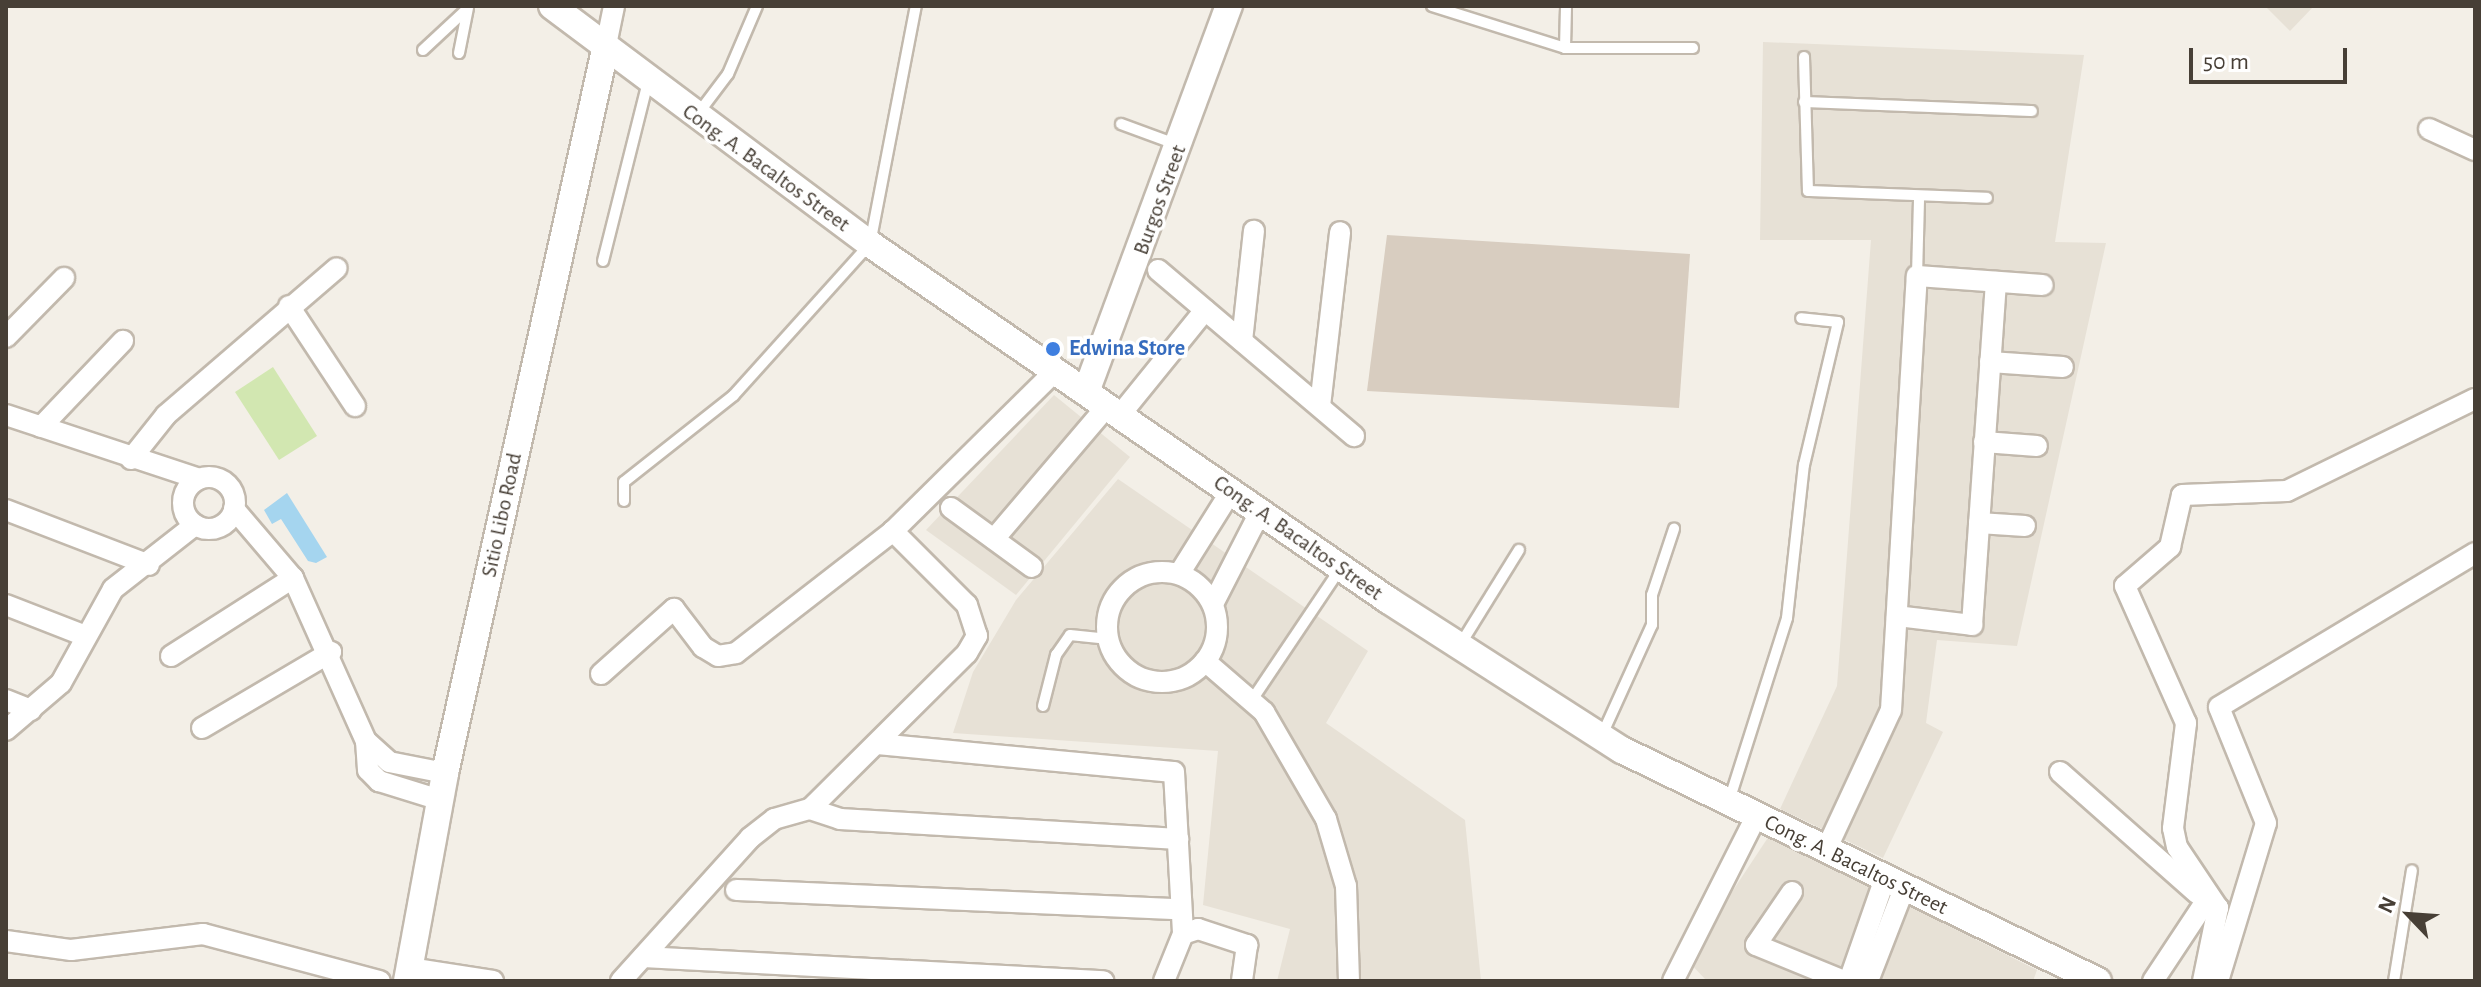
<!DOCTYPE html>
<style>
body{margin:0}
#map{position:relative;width:2481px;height:987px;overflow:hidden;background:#f3efe7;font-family:"Alegreya Sans",sans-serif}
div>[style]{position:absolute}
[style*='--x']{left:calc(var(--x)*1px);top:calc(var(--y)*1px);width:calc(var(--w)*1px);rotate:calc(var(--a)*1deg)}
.residential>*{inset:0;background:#e7e1d6}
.green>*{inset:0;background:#d2e7b1}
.water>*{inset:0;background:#a5d5ef}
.building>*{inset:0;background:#d8cdc0}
.roads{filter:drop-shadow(2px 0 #c2b9ad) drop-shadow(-2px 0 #c2b9ad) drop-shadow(0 2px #c2b9ad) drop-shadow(0 -2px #c2b9ad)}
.service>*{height:10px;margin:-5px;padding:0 5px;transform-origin:5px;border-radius:5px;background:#fff}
.minor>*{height:20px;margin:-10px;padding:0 10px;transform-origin:10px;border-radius:10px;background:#fff}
.minor>.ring{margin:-10px;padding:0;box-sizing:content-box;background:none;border:20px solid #fff;border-radius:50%}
.tertiary>*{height:26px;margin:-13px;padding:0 13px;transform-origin:13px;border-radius:13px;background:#fff}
.dots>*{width:22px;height:22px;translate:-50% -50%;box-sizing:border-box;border:4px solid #fff;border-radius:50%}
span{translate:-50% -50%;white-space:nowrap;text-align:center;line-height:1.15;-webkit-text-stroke:7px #fff;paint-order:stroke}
.street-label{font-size:22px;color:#473f36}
.shop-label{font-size:22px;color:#366cbe;font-weight:700}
.left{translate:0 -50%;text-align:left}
.frame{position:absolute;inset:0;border:8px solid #473f36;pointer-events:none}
.north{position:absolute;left:2369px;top:875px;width:80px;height:80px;-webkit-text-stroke:6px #fff;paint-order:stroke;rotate:295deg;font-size:22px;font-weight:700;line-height:32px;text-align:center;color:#473f36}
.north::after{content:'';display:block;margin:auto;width:28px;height:36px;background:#473f36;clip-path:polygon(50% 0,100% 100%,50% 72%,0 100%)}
.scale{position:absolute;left:2189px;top:48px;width:158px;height:36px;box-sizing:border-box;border:4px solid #473f36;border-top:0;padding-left:10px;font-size:24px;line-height:28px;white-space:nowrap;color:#473f36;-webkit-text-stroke:6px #fff;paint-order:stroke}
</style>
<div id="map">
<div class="residential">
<div style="clip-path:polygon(2265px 6px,2314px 6px,2290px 31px)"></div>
<div style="clip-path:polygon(1763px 42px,2084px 55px,2055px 242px,2106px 243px,2017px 646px,1937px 640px,1926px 723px,1943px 732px,1883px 858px,1780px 809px,1837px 686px,1871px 240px,1760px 240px)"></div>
<div style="clip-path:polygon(1054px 395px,1130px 457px,1016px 595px,926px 530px)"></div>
<div style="clip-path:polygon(1118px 479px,1368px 651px,1326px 723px,1465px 820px,1481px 981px,1277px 981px,1290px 929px,1203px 905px,1218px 751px,953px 733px,973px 672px,1016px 600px)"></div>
<div style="clip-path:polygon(1769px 836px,2037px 970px,2033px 981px,1705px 979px,1687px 960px)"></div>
</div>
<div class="green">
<div style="clip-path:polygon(273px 367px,317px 436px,279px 460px,235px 392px)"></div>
</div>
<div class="water">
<div style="clip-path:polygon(287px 493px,327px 557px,316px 563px,308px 561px,281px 519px,272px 524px,264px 510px)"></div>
</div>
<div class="building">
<div style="clip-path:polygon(1387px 235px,1690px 254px,1679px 408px,1367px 391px)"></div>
</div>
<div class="roads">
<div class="service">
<div style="--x:1432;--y:6;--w:139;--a:17.5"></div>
<div style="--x:1565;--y:48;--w:128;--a:0"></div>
<div style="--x:1565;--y:48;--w:42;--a:-88.6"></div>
<div style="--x:423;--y:50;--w:60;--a:-43"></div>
<div style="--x:459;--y:53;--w:46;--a:-78.7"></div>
<div style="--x:1804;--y:57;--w:134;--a:88.3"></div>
<div style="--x:1808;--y:191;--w:179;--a:2.2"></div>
<div style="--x:1804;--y:102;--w:228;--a:2.3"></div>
<div style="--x:697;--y:115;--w:51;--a:-52.9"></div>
<div style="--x:728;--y:74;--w:74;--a:-66.9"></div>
<div style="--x:1121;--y:124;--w:61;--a:20.2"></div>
<div style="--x:603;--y:261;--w:185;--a:-75.9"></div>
<div style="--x:1917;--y:276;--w:79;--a:-88.5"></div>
<div style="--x:624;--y:501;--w:19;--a:-90"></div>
<div style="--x:624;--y:482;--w:140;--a:-38.3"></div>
<div style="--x:734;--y:395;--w:203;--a:-48"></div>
<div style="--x:870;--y:244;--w:242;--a:-79.1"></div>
<div style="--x:1460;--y:645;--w:112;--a:-58.2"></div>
<div style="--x:1252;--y:700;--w:158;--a:-56.1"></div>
<div style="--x:1043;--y:706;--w:53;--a:-75.7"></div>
<div style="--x:1056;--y:655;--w:24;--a:-55"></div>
<div style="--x:1070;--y:635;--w:39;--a:6"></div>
<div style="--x:1602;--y:735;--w:121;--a:-65.6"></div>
<div style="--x:1652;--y:625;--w:30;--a:-90"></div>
<div style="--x:1652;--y:595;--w:70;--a:-71.6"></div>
<div style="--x:1729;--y:801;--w:192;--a:-72.4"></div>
<div style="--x:1787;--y:618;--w:154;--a:-83.7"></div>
<div style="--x:1804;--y:465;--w:147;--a:-76.6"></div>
<div style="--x:1838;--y:322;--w:37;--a:-174"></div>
<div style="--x:2394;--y:981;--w:112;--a:-80.8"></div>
</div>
<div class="minor">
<div style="--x:605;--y:50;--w:45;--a:-78.4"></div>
<div style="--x:2429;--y:129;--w:51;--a:24.5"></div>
<div style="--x:1158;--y:270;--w:257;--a:40.3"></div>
<div style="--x:289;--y:306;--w:120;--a:56.6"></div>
<div style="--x:6;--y:337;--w:83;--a:-45.5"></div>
<div style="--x:1242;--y:341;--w:111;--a:-83.8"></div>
<div style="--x:1990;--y:362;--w:73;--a:3.9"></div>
<div style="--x:1320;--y:406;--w:175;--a:-83.4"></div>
<div style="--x:6;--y:415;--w:203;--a:18.3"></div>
<div style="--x:1120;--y:415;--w:135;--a:-51"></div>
<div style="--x:41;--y:427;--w:119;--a:-46.4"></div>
<div style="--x:1984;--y:442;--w:53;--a:4.3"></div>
<div style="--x:131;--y:459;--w:56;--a:-51.5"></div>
<div style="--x:166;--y:415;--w:225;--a:-40.7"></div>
<div class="ring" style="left:183px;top:477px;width:32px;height:32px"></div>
<div style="--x:951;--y:508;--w:100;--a:36.1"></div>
<div style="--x:234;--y:509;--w:91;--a:49.5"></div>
<div style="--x:293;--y:578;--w:179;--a:65.9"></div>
<div style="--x:366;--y:741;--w:31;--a:42"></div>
<div style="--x:389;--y:762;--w:57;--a:11.1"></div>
<div style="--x:6;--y:510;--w:153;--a:21"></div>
<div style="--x:1979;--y:523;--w:46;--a:3.7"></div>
<div style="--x:994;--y:539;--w:175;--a:-49.6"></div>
<div class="ring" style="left:1107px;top:572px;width:90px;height:90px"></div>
<div style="--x:1179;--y:574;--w:98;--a:-57.9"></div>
<div style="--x:1213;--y:604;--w:103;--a:-62.9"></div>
<div style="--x:6;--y:605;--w:83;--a:21.3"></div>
<div style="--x:1897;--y:616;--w:76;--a:6.8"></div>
<div style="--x:1972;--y:625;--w:344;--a:-86"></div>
<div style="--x:171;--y:656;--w:145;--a:-32.6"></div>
<div style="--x:1205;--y:661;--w:78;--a:40.8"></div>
<div style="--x:1264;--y:712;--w:124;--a:59.9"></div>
<div style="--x:1326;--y:819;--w:70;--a:73.4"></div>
<div style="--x:1346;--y:886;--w:95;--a:88.2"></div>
<div style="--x:601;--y:674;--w:98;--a:-41.7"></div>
<div style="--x:674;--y:609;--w:48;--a:52.7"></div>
<div style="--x:703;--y:647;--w:17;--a:31"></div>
<div style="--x:718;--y:656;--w:18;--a:-9"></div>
<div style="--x:736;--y:653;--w:199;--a:-37.8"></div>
<div style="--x:893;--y:531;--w:229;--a:-44.6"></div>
<div style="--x:6;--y:700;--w:27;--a:22"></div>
<div style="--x:202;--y:728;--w:150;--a:-30.5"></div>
<div style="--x:6;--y:730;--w:72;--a:-40.5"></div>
<div style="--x:61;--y:683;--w:107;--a:-61"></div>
<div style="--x:113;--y:589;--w:104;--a:-38"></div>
<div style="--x:366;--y:741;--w:29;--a:86"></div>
<div style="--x:368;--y:770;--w:16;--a:45"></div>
<div style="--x:379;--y:781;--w:64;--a:17.3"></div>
<div style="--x:877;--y:744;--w:298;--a:5.4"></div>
<div style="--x:1174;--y:772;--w:162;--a:86.8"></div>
<div style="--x:1183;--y:934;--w:51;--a:112"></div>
<div style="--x:2060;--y:772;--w:183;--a:41.5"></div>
<div style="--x:810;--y:809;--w:32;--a:18"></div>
<div style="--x:840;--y:819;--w:339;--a:3.4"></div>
<div style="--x:1826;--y:850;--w:154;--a:-65.1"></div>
<div style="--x:1891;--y:710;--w:435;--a:-86.6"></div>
<div style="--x:1917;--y:276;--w:126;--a:4.1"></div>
<div style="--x:736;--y:890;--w:444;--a:2.5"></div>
<div style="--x:1792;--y:892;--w:64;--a:124.2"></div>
<div style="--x:1756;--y:945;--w:95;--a:22.2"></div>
<div style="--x:1183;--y:934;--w:16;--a:-18"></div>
<div style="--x:1198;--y:929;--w:52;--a:18.1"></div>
<div style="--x:1247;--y:945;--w:36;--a:98"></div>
<div style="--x:6;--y:941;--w:66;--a:7.9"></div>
<div style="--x:71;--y:950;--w:133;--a:-6.9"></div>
<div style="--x:203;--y:934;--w:183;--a:14.9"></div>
<div style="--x:643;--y:957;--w:461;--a:3"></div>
<div style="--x:409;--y:968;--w:85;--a:8.8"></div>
<div style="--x:621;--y:981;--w:193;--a:-47.9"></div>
<div style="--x:750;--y:838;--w:31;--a:-38"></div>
<div style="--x:774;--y:819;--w:37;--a:-16"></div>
<div style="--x:810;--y:809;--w:221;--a:-44.8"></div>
<div style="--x:967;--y:653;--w:20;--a:-60"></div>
<div style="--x:977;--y:636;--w:33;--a:-108"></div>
<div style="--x:967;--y:605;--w:105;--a:-135"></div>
<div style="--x:1673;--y:981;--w:184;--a:-63.2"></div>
<div style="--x:1849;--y:981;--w:109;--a:-70.7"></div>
<div style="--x:1868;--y:981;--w:100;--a:-68.8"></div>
<div style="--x:2153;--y:981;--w:96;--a:-56.5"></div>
<div style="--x:2206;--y:901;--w:14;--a:30"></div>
<div style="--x:2203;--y:981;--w:75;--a:-78.4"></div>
<div style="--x:2218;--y:908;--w:73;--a:-123.9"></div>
<div style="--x:2177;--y:847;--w:19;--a:-102"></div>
<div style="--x:2173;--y:828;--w:106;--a:-82.9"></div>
<div style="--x:2186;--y:723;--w:150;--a:-114"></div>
<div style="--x:2125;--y:586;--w:60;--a:-40.9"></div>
<div style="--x:2170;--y:547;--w:53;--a:-77"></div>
<div style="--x:2182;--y:495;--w:105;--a:-2.2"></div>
<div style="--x:2287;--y:491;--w:209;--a:-26.1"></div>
<div style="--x:2218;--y:981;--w:165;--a:-73.1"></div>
<div style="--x:2266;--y:823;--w:125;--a:-112.1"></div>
<div style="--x:2219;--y:707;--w:299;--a:-31"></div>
</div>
<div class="tertiary">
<div style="--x:552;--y:6;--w:397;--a:36.8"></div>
<div style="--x:870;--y:244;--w:629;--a:34.5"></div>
<div style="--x:1388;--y:600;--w:278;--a:32.7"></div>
<div style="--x:1622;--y:750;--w:529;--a:25.89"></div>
<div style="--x:1086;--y:392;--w:412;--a:-69.7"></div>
<div style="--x:407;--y:981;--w:211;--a:-79.6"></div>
<div style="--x:445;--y:773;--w:740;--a:-77.52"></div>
</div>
</div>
<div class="dots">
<div style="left:1053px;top:349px;background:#3f7fe0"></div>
</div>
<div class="street-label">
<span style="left:766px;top:168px;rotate:36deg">Cong. A. Bacaltos Street</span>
<span style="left:1160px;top:200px;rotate:-70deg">Burgos Street</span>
<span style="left:502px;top:515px;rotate:-78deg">Sitio Libo Road</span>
<span style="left:1298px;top:538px;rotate:35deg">Cong. A. Bacaltos Street</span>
<span style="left:1856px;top:865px;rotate:26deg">Cong. A. Bacaltos Street</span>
</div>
<div class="shop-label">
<span class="left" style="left:1069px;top:349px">Edwina Store</span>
</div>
<div class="frame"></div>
<div class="north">N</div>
<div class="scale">50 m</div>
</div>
